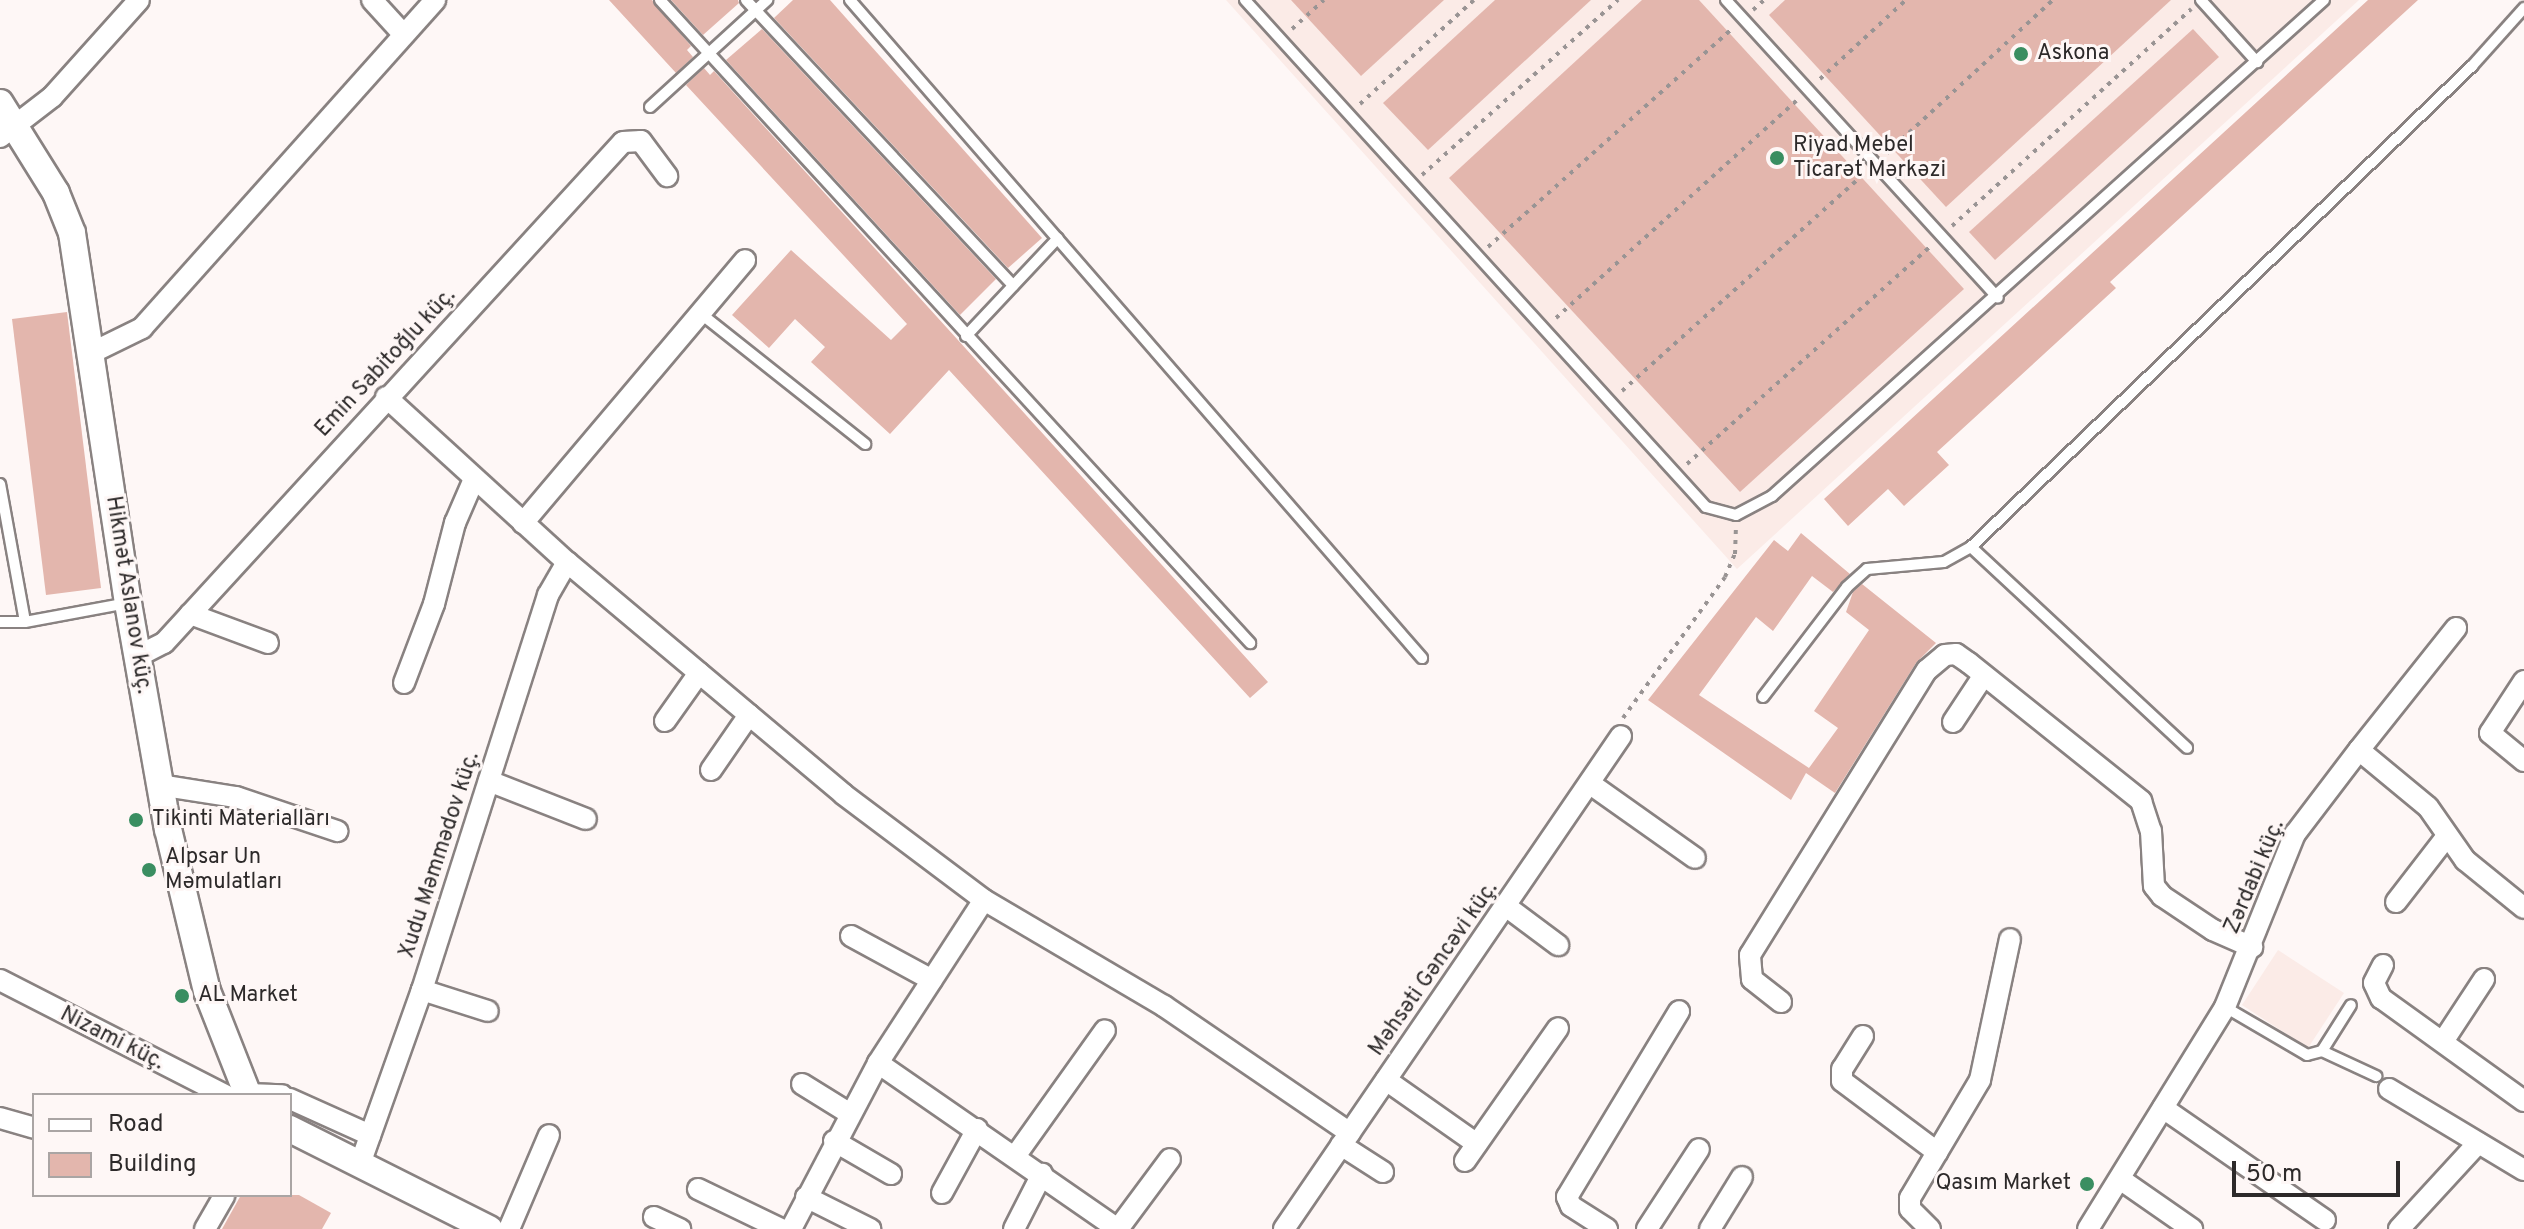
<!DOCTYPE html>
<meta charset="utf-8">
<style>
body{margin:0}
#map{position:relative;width:2524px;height:1229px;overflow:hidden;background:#fef7f6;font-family:Overpass,sans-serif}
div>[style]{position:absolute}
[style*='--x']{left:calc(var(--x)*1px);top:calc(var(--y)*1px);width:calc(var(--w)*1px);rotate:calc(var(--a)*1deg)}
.built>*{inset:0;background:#fbebe7}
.building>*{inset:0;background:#e3b6ad}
.path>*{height:4px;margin-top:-2px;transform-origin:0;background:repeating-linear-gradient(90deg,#999494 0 4px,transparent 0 10px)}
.roads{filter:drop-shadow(2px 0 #898281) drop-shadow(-2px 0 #898281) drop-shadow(0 2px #898281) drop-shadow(0 -2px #898281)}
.service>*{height:10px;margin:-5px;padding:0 5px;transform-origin:5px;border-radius:5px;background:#fff}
.minor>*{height:20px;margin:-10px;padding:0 10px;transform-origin:10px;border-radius:10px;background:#fff}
.tertiary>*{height:26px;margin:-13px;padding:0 13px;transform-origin:13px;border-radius:13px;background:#fff}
.dots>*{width:22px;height:22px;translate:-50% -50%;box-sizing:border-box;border:4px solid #fef7f6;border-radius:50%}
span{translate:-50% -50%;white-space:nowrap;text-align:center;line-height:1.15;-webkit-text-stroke:6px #fef7f6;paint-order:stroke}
.poi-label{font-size:22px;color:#2d2a2a}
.left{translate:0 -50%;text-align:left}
.right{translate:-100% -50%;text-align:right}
.street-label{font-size:22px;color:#2d2a2a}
.legend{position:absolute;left:32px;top:1093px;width:260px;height:104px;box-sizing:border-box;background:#fef7f6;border:2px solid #aaa5a4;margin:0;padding:10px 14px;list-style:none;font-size:24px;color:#2d2a2a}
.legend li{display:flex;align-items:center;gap:16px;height:40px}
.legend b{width:40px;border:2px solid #aaa5a4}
.scale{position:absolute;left:2232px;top:1161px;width:168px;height:36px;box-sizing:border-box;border:4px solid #2d2a2a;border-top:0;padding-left:10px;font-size:24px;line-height:28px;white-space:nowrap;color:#2d2a2a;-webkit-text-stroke:6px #fef7f6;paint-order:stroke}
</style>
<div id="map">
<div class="built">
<div style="clip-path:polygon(1226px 0,2359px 0,1737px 569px)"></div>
<div style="clip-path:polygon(2278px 950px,2344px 993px,2308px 1048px,2242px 1005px)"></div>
</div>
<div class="building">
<div style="clip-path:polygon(609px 0,652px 0,691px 46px,687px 50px,693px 57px,676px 73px)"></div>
<div style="clip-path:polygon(671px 0,738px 0,739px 3px,703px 35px)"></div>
<div style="clip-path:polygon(793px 0,830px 0,1042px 238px,1008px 268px,774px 18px)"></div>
<div style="clip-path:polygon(1291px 0,1444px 0,1361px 76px)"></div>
<div style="clip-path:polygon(1495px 0,1591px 0,1428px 150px,1383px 103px)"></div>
<div style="clip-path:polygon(1642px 0,1699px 0,1964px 289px,1740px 492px,1449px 178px)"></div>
<div style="clip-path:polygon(1785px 0,2171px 0,1946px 207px,1769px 15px)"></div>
<div style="clip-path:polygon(2368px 0,2418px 0,2110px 282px,2116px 288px,1937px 452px,1949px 465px,1904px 506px,1888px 489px,1848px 526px,1824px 499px)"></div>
<div style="clip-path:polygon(762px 29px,996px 279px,960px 315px,726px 60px)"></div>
<div style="clip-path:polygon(2193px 29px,2219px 57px,1995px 260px,1969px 232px)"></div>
<div style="clip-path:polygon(704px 68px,710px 75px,714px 71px,1268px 682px,1250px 698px,949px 370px,890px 434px,811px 362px,825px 347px,795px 319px,769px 348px,732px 315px,791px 250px,891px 340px,907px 324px,686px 85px)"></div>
<div style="clip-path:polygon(67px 312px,101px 588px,46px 595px,12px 319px)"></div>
<div style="clip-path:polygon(1801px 533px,1850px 574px,1833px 592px,1812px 576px,1773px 631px,1756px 617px,1699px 695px,1809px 768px,1838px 728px,1814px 711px,1869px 630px,1846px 612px,1853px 592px,1862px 584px,1936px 643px,1916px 663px,1835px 793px,1806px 773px,1791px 800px,1648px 700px,1774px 540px,1788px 551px)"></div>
<div style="clip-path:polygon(241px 1195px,299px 1195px,331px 1213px,322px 1229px,222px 1229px)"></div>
</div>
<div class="path">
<div style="--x:1753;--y:10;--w:15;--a:-42"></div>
<div style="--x:1292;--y:29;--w:43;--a:-42.2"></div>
<div style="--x:1820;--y:79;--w:117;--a:-42.6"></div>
<div style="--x:1360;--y:104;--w:154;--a:-42.4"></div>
<div style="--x:1887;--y:153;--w:226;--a:-42.7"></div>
<div style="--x:1422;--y:175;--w:263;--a:-41.8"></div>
<div style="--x:1952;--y:226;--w:323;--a:-42.2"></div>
<div style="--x:1488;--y:247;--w:327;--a:-41.8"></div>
<div style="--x:1556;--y:318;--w:324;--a:-42.1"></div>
<div style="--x:1622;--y:391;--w:326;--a:-41.9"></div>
<div style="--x:1687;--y:464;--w:327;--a:-41.8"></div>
<div style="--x:1623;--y:718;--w:174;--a:-54.1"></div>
<div style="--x:1725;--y:577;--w:25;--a:-67"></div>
<div style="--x:1735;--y:554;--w:24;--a:-88"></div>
</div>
<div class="roads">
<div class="service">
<div style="--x:660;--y:0;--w:873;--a:47.46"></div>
<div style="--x:746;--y:0;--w:391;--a:46.9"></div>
<div style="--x:850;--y:0;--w:872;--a:49"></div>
<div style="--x:1245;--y:0;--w:685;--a:47.72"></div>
<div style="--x:1706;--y:507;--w:31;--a:15"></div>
<div style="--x:1736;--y:515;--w:41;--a:-27.8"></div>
<div style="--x:1772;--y:496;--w:742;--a:-41.94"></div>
<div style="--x:1726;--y:0;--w:403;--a:47.6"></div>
<div style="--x:2201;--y:0;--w:84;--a:47.9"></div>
<div style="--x:650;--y:107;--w:159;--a:-42.4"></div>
<div style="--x:700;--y:313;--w:211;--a:38.4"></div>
<div style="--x:966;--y:336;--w:134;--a:-46.8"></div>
<div style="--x:0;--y:484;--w:140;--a:79.7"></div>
<div style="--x:1971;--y:547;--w:295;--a:42.9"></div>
<div style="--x:0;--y:622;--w:25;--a:0"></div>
<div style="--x:25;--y:622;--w:105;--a:-10.5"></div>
<div style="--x:1763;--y:697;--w:138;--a:-52.6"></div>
<div style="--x:1847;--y:587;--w:27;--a:-42"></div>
<div style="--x:1867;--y:569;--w:77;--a:-5.2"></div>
<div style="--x:1944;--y:562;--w:31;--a:-29"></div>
<div style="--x:1971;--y:547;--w:695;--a:-43.83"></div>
<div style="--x:2472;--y:66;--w:78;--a:-48.1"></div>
<div style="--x:2225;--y:1007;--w:95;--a:30.3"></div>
<div style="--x:2307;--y:1055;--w:16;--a:-15"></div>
<div style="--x:2322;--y:1051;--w:60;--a:24.8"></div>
<div style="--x:2322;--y:1051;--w:54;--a:-57.8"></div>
</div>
<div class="minor">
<div style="--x:372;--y:0;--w:47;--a:47.6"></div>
<div style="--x:0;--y:137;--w:66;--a:-37.6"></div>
<div style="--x:52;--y:97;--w:130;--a:-48.1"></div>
<div style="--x:93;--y:352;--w:55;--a:-26.1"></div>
<div style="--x:142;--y:328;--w:440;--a:-48.2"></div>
<div style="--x:386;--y:397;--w:245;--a:42.4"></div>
<div style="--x:567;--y:562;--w:361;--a:40"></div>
<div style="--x:843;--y:794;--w:176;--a:36.9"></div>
<div style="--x:984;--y:900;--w:209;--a:30.5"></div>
<div style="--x:1164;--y:1006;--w:225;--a:34.3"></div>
<div style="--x:523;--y:523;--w:344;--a:-49.8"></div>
<div style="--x:190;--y:614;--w:83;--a:20.4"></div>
<div style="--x:138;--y:656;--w:29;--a:-27"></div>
<div style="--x:164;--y:643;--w:679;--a:-47.51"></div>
<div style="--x:623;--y:142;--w:18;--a:-3"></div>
<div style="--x:641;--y:141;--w:44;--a:53.4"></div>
<div style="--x:2524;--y:681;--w:62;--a:123.2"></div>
<div style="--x:2490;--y:733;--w:44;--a:39.5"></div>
<div style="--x:404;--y:683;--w:85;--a:-69.2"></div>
<div style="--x:434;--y:604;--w:84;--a:-75.5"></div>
<div style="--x:455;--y:523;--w:48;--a:-66.6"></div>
<div style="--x:665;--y:721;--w:59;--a:-54.7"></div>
<div style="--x:1953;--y:722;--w:56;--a:-56.6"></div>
<div style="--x:2359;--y:750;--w:156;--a:-51.5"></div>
<div style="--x:711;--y:770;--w:67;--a:-55.4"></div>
<div style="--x:489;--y:781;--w:104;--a:21.4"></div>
<div style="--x:159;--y:785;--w:78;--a:8.9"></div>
<div style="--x:236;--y:797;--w:107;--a:18.6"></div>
<div style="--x:1592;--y:785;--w:126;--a:35.3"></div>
<div style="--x:2396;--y:902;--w:83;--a:-52.3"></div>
<div style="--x:1507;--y:907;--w:64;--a:36.7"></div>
<div style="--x:851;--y:936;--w:92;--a:28.5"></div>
<div style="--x:2383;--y:965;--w:20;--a:117"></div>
<div style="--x:2374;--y:983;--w:17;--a:65"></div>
<div style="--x:2381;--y:998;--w:176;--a:35.8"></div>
<div style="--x:0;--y:980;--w:253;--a:27.1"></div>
<div style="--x:422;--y:990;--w:69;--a:17.7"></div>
<div style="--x:1781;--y:1002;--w:37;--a:-142"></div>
<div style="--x:1752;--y:979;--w:24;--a:-95"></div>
<div style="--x:1750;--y:955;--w:335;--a:-58.2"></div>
<div style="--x:1927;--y:670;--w:23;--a:-40"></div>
<div style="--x:1945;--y:655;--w:11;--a:-5"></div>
<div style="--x:1956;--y:654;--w:16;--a:35"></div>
<div style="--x:1969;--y:663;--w:221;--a:38.7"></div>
<div style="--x:2141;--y:801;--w:32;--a:72"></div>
<div style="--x:2151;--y:831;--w:55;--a:86.9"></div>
<div style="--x:2154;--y:886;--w:13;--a:51"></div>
<div style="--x:2162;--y:896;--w:61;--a:33.7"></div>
<div style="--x:2213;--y:930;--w:43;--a:23.6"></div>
<div style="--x:1863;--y:1036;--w:39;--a:122"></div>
<div style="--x:1842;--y:1069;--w:12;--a:90"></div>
<div style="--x:1842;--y:1081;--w:119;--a:36.8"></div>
<div style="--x:2444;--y:1040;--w:73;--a:-56.7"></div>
<div style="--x:878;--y:1063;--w:292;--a:34.7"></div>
<div style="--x:1386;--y:1080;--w:111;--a:35.1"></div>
<div style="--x:802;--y:1084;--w:55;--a:31.7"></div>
<div style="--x:2389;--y:1089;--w:157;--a:31"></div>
<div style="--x:247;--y:1094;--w:35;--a:2"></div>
<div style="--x:290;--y:1099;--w:88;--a:24.2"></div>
<div style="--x:2163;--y:1108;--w:197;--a:34.7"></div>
<div style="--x:0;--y:1118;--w:35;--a:16"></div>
<div style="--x:834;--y:1141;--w:66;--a:30.1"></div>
<div style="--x:1341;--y:1145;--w:50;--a:32.7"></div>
<div style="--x:1016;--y:1155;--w:153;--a:-54.5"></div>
<div style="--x:1465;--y:1161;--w:162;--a:-55"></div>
<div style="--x:360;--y:1164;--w:185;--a:-70.4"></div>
<div style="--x:422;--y:990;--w:415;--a:-72.3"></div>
<div style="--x:548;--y:595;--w:38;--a:-60"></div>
<div style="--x:2120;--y:1179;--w:88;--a:34.8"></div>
<div style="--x:698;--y:1189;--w:92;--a:25.7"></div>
<div style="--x:942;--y:1193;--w:73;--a:-61.3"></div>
<div style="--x:806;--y:1197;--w:72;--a:26.6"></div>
<div style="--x:654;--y:1217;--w:29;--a:25"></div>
<div style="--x:205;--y:1229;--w:39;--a:-60"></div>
<div style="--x:509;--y:1229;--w:102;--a:-66.9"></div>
<div style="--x:791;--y:1229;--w:187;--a:-62.3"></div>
<div style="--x:878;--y:1063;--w:194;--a:-57"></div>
<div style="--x:1014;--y:1229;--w:62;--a:-63"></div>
<div style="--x:1118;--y:1229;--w:87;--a:-53.4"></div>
<div style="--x:1284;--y:1229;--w:597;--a:-55.64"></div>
<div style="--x:1607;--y:1229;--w:43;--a:-147.4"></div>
<div style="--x:1571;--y:1206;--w:10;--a:-114"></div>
<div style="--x:1567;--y:1197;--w:217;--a:-58.9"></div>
<div style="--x:1647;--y:1229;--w:95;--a:-57"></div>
<div style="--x:1710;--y:1229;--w:61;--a:-58.4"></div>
<div style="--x:1930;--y:1229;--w:28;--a:-135"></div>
<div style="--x:1910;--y:1209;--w:11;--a:-90"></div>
<div style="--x:1910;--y:1198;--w:137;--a:-59.3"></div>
<div style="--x:1980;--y:1080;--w:144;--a:-78"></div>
<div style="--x:2088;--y:1229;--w:261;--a:-58.3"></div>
<div style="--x:2225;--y:1007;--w:187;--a:-68"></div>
<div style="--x:2295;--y:834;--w:106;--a:-52.7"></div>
<div style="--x:2359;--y:750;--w:89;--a:39.6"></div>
<div style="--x:2428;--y:807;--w:65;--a:55.1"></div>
<div style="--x:2465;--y:860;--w:76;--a:39.1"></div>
<div style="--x:2399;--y:1229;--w:117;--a:-47.4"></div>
</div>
<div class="tertiary">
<div style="--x:0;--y:103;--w:106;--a:58.1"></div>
<div style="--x:56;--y:193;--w:43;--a:68.2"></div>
<div style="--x:72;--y:233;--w:374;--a:81.4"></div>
<div style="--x:128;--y:603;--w:230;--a:80"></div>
<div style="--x:168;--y:829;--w:167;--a:76.5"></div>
<div style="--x:207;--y:991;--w:112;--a:68.5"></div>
<div style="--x:290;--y:1129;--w:223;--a:26.7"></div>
</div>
</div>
<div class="dots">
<div style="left:2021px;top:54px;background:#3a8e61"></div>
<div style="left:1777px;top:158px;background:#3a8e61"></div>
<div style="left:136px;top:820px;background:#3a8e61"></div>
<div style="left:149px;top:870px;background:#3a8e61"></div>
<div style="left:182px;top:996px;background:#3a8e61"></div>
<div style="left:2087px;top:1184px;background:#3a8e61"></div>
</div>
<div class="poi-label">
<span class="left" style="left:2037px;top:54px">Askona</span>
<span class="left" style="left:1793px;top:158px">Riyad Mebel<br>Ticarət Mərkəzi</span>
<span class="left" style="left:152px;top:820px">Tikinti Materialları</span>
<span class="left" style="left:165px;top:870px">Alpsar Un<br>Məmulatları</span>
<span class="left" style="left:198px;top:996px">AL Market</span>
<span class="right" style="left:2071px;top:1184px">Qasım Market</span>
</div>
<div class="street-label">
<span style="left:386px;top:363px;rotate:-47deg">Emin Sabitoğlu küç.</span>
<span style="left:128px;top:595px;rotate:81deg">Hikmət Aslanov küç.</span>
<span style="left:440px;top:855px;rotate:-72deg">Xudu Məmmədov küç.</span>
<span style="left:2255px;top:877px;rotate:-67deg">Zərdabi küç.</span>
<span style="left:1434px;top:969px;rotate:-55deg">Məhsəti Gəncəvi küç.</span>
<span style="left:112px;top:1039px;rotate:27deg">Nizami küç.</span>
</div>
<ul class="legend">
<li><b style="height:10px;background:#fff"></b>Road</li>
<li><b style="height:22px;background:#e3b6ad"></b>Building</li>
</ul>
<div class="scale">50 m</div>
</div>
